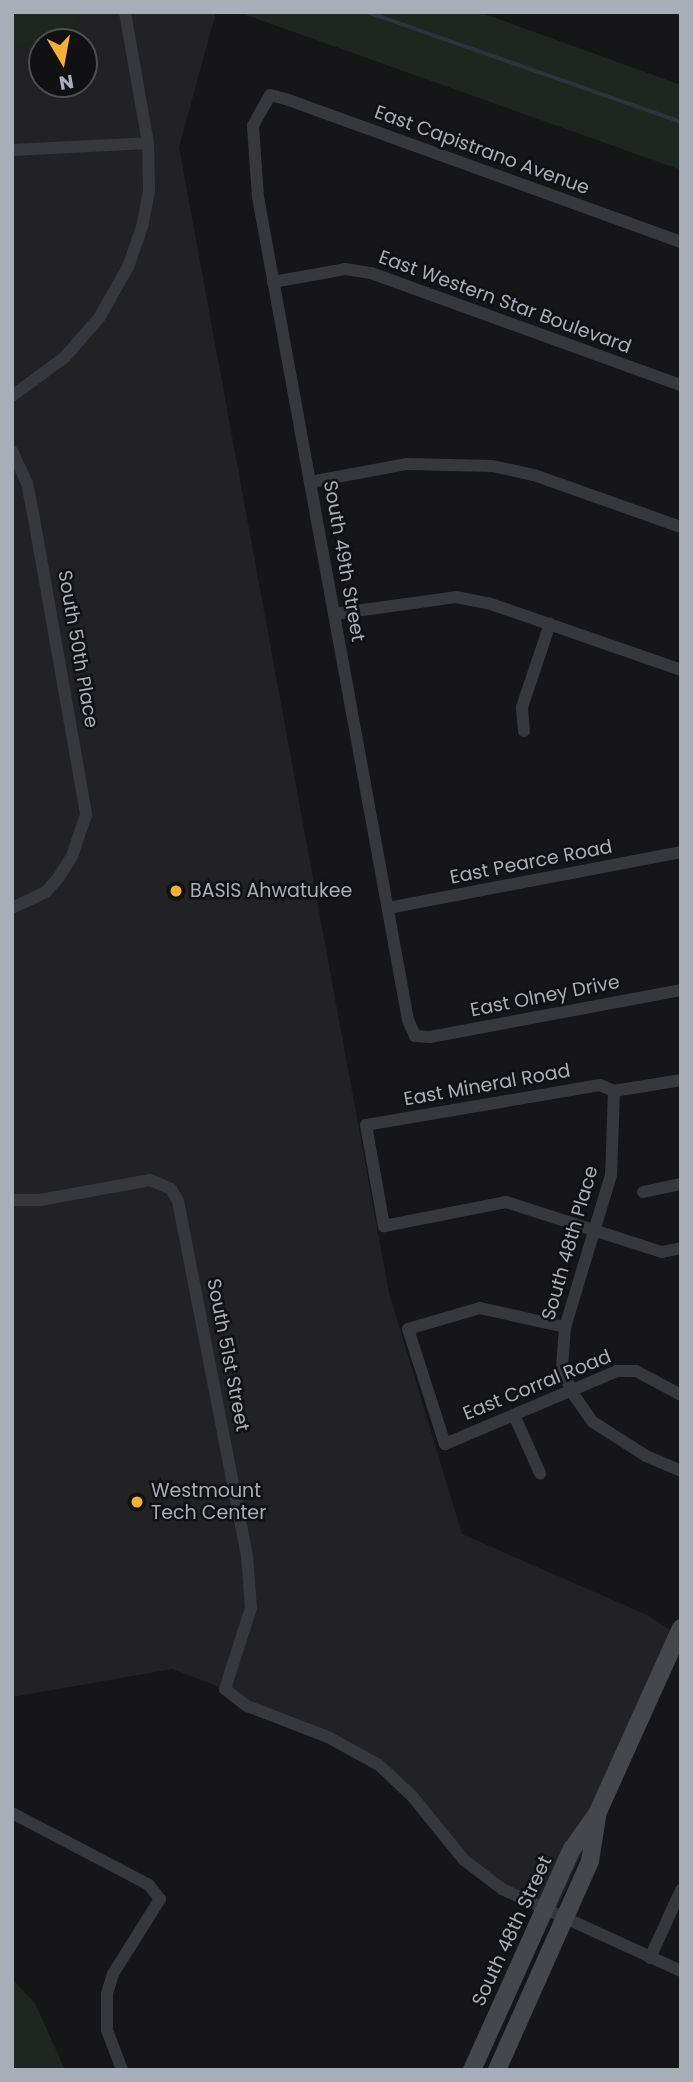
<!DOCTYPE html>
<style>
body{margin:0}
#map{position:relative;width:693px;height:2082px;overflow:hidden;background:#161618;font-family:Poppins,sans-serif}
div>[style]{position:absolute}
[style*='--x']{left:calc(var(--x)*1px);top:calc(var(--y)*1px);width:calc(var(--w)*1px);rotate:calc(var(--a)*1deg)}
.built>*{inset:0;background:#222225}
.green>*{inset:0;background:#1e261f}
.stream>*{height:3.5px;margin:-1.75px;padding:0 1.75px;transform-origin:1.75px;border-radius:1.75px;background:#2c353c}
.minor>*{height:12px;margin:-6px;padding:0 6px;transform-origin:6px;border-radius:6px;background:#37383d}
.secondary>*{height:18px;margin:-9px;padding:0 9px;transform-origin:9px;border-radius:9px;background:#45474d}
.dots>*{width:19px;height:19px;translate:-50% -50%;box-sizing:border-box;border:4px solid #111113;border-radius:50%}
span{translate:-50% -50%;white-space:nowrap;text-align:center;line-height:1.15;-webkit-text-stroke:5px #111113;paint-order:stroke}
.street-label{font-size:19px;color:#a8adb8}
.poi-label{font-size:19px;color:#a8adb8}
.left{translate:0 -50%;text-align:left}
.frame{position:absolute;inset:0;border:14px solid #a8adb8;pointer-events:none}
.north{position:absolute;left:28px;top:28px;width:70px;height:70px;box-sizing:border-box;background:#111113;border:2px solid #4d4f55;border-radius:50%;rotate:170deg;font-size:19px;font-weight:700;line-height:28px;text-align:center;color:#a8adb8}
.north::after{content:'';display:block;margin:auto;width:24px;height:32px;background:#f2b134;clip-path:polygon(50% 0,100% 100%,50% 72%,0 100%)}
</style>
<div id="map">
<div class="built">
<div style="clip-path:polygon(evenodd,12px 12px,216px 12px,179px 147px,389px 1293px,462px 1534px,647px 1615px,678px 1635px,555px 1913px,481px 1874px,379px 1765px,247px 1706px,225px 1689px,172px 1669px,12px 1697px,12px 12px,42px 42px,84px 42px,84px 84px,42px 84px,42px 42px)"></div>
</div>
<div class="green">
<div style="clip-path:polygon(12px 12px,78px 12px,74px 31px,12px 47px)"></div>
<div style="clip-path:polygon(238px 12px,479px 12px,681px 85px,681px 170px)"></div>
<div style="clip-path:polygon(12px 1979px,35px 2003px,65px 2070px,12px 2070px)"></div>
</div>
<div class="stream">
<div style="--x:367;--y:12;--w:333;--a:19.3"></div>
</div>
<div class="minor">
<div style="--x:12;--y:150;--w:136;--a:-2.9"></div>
<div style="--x:681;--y:242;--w:420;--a:-160.1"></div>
<div style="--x:286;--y:99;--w:16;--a:-166"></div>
<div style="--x:270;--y:95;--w:35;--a:119"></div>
<div style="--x:253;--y:126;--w:71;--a:86"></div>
<div style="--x:258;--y:197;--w:837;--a:79.67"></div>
<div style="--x:408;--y:1020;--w:17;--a:66"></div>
<div style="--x:415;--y:1036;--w:15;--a:4"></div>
<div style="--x:430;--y:1037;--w:255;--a:-10.6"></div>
<div style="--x:273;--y:282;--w:73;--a:-10.2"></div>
<div style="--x:345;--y:269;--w:26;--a:9"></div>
<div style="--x:371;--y:273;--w:330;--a:19.9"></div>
<div style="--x:12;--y:396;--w:66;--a:-36.3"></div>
<div style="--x:65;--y:357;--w:52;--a:-48.9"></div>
<div style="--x:99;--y:318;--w:59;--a:-60.4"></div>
<div style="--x:128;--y:267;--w:42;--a:-70.7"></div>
<div style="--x:142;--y:227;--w:38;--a:-79"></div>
<div style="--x:149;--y:190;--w:47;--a:-91.2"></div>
<div style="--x:148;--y:143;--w:133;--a:-100"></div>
<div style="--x:12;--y:451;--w:35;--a:65"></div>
<div style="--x:27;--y:483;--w:31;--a:79"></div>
<div style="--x:33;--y:513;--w:307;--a:80"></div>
<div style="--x:86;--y:815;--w:43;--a:108.9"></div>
<div style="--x:72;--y:856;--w:25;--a:122"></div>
<div style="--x:59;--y:877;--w:20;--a:131"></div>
<div style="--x:46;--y:892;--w:38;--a:155"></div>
<div style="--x:310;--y:482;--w:99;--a:-10.5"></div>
<div style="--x:407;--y:464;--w:85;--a:1.3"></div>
<div style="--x:492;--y:466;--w:43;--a:12.1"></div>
<div style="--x:534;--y:475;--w:156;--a:19.5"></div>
<div style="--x:334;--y:614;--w:123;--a:-7.9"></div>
<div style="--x:456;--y:597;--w:33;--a:11"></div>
<div style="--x:488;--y:603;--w:204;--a:19.1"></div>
<div style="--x:524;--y:731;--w:24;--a:-95"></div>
<div style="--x:522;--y:707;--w:88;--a:-71.4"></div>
<div style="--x:388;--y:908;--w:298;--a:-10.8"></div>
<div style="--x:614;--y:1091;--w:15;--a:-157"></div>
<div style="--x:600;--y:1085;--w:237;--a:170.3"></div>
<div style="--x:366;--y:1125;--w:103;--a:79.9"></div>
<div style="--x:384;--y:1226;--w:124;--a:-11.1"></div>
<div style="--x:506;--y:1202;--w:164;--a:17.8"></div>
<div style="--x:662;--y:1252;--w:19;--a:-12"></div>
<div style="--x:614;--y:1091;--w:84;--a:92"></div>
<div style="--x:611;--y:1175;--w:159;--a:106.8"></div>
<div style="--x:565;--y:1327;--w:40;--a:94.3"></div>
<div style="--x:562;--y:1367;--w:26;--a:69"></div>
<div style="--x:571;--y:1391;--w:38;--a:55"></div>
<div style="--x:593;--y:1422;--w:63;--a:32.7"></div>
<div style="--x:646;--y:1456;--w:38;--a:23"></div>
<div style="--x:614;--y:1091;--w:68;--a:-9.3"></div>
<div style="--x:643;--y:1192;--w:39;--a:-12"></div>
<div style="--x:12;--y:1200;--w:28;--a:0"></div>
<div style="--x:40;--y:1200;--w:112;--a:-10.3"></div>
<div style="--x:150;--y:1180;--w:23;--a:23"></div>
<div style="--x:171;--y:1189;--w:14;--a:60"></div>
<div style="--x:178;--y:1201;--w:362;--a:79"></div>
<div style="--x:247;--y:1556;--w:52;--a:85.6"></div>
<div style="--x:251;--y:1608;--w:85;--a:107.8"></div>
<div style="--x:225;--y:1689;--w:28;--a:38"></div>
<div style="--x:247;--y:1706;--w:87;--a:20.9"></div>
<div style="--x:328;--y:1737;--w:58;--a:28.8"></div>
<div style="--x:379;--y:1765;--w:45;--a:43.2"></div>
<div style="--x:412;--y:1796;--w:82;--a:50.9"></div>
<div style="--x:464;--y:1860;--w:48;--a:37.3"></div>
<div style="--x:502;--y:1889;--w:197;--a:24.6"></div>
<div style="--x:565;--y:1327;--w:87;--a:-167.4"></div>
<div style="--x:480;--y:1308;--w:75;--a:163.7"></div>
<div style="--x:408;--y:1329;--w:121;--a:72.2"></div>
<div style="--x:445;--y:1444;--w:187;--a:-23"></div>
<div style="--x:617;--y:1371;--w:19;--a:0"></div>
<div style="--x:636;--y:1371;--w:51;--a:28.1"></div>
<div style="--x:514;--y:1415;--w:64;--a:65.9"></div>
<div style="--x:12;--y:1813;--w:155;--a:27.7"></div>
<div style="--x:149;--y:1885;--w:18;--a:52"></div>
<div style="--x:160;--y:1899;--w:89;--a:122.1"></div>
<div style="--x:113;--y:1974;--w:21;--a:107"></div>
<div style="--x:107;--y:1994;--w:36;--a:90"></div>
<div style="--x:107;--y:2030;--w:43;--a:69.4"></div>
<div style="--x:650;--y:1958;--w:75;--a:-65.5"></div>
</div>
<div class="secondary">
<div style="--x:472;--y:2070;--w:243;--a:-65.7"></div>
<div style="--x:572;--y:1849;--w:43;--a:-54.5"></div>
<div style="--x:597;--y:1814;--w:204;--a:-65.7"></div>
<div style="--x:497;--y:2070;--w:229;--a:-66"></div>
<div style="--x:590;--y:1861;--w:45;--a:-81"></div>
</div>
<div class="dots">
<div style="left:176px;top:891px;background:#f2b134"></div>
<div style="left:137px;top:1502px;background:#f2b134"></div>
</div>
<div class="street-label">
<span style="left:482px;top:150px;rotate:20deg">East Capistrano Avenue</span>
<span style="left:505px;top:302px;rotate:20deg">East Western Star Boulevard</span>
<span style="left:344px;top:561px;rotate:80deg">South 49th Street</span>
<span style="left:78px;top:649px;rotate:80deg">South 50th Place</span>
<span style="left:531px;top:862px;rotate:-11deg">East Pearce Road</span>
<span style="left:545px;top:996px;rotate:-11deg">East Olney Drive</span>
<span style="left:487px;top:1085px;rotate:-10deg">East Mineral Road</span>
<span style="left:570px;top:1243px;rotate:-74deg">South 48th Place</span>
<span style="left:228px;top:1355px;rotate:79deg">South 51st Street</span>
<span style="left:537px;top:1385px;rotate:-22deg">East Corral Road</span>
<span style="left:512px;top:1931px;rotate:-65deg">South 48th Street</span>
</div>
<div class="poi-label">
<span class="left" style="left:190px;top:891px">BASIS Ahwatukee</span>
<span class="left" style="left:151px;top:1502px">Westmount<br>Tech Center</span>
</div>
<div class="frame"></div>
<div class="north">N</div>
</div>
